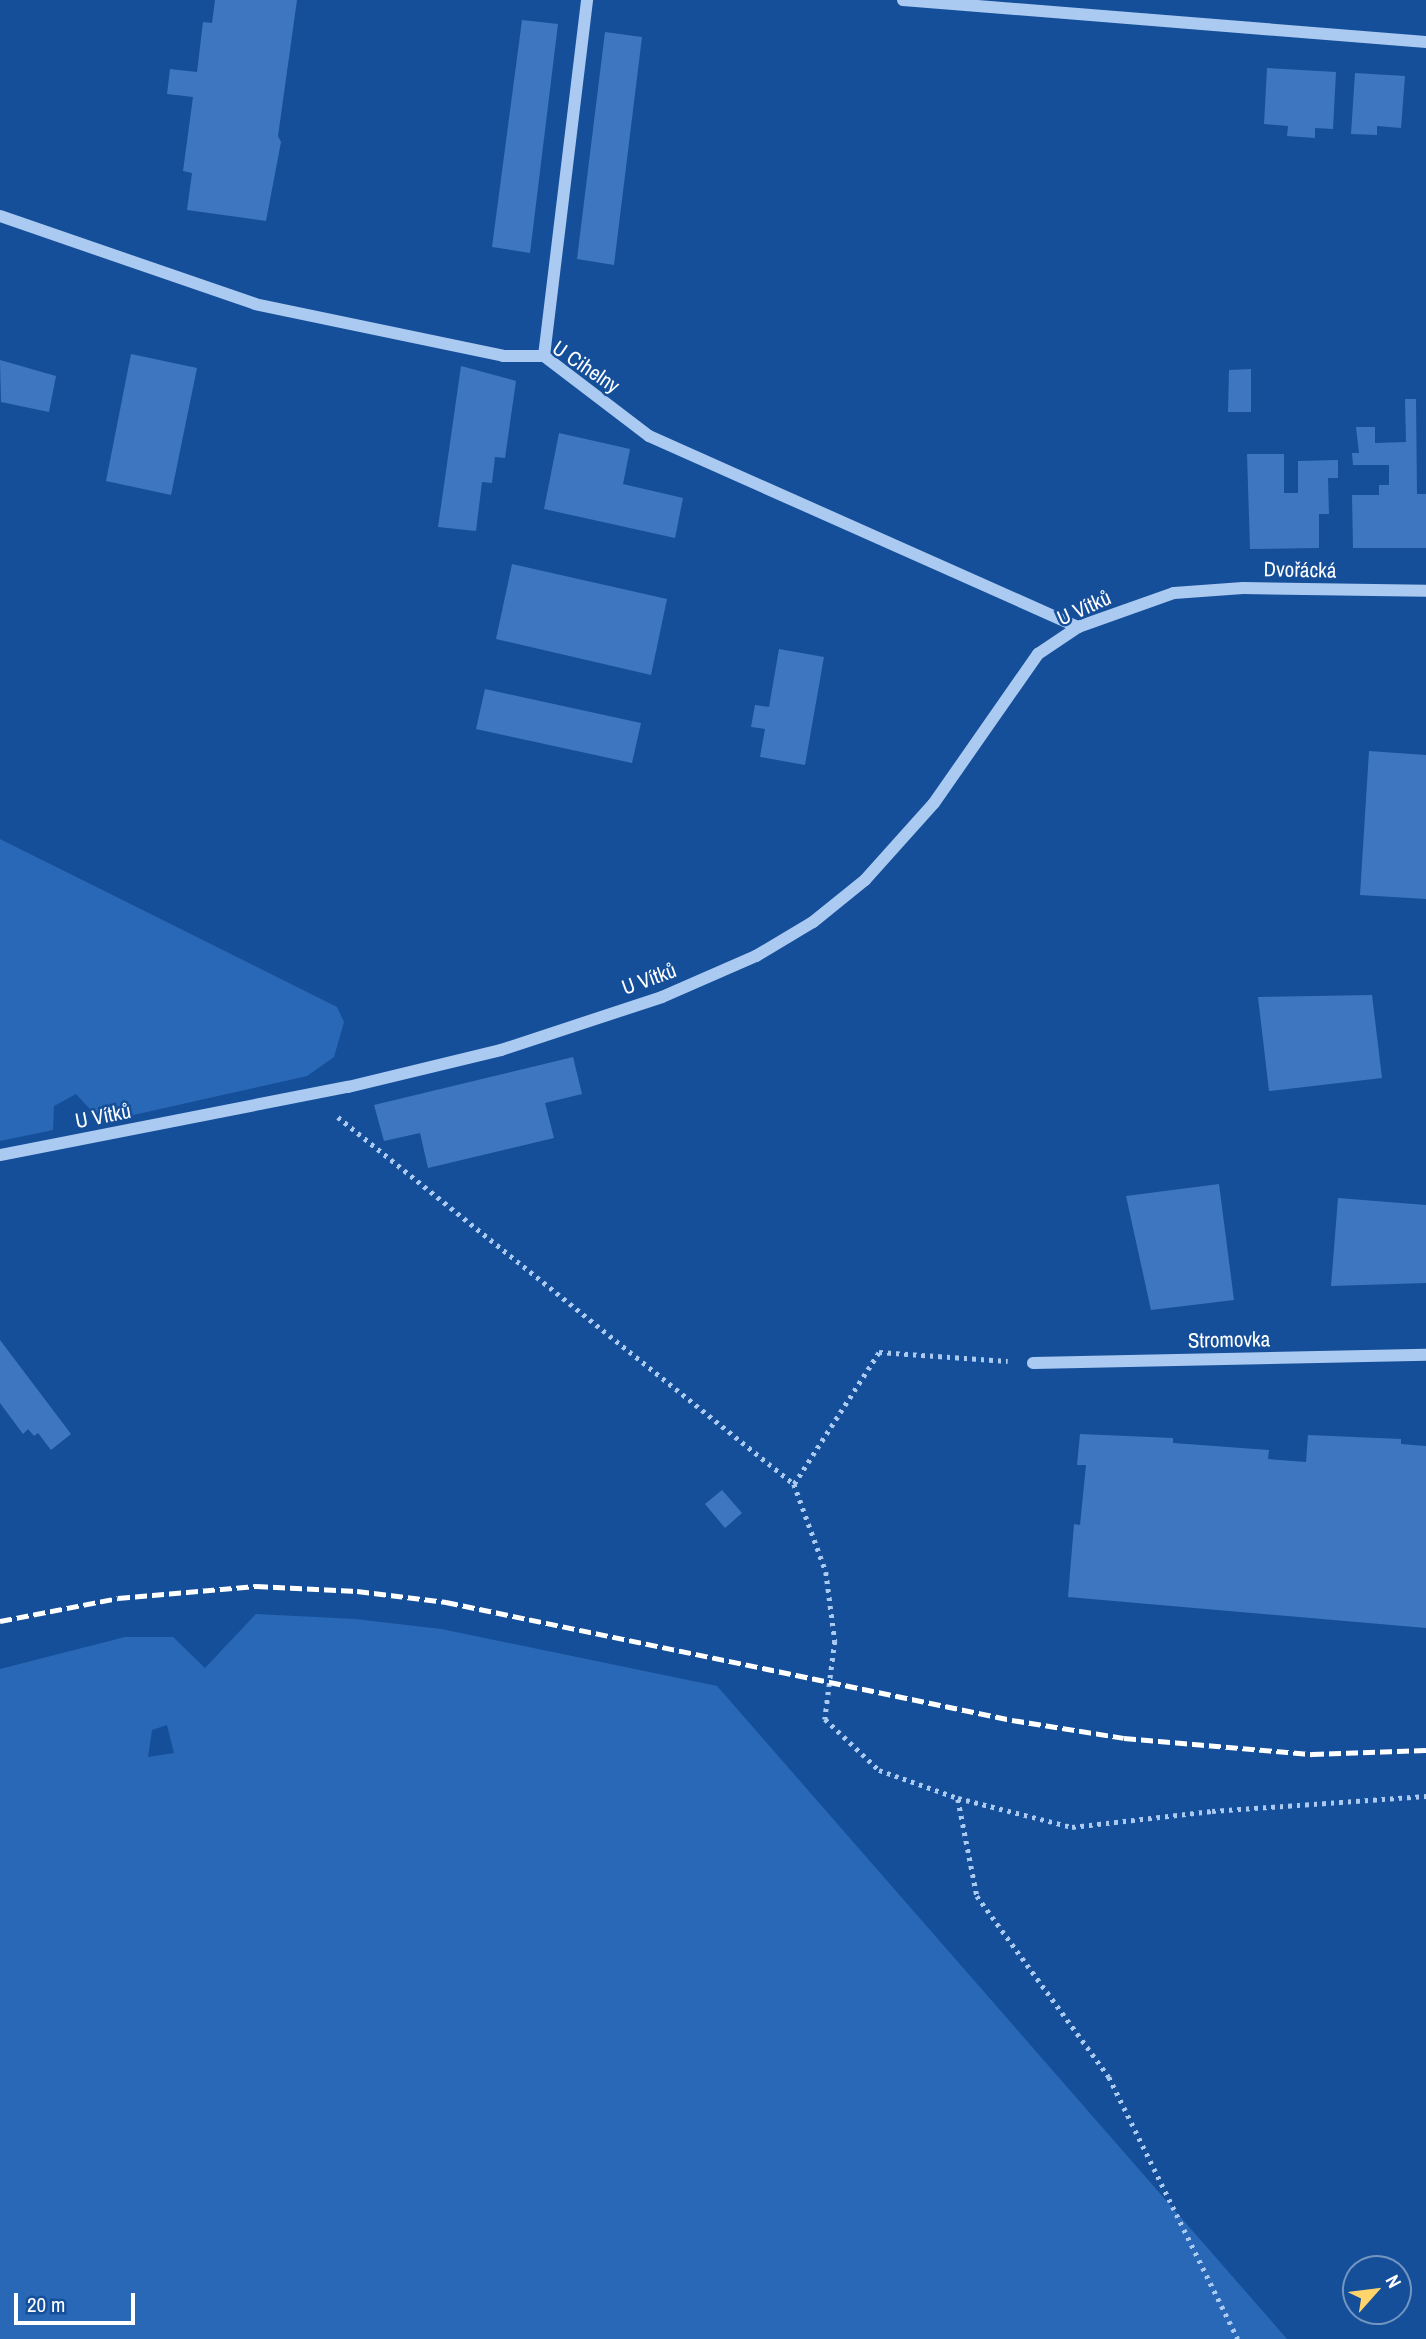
<!DOCTYPE html>
<meta charset="utf-8">
<style>
body{margin:0}
#map{position:relative;width:1426px;height:2339px;overflow:hidden;background:#164f99;font-family:"Archivo Narrow",sans-serif}
div>[style]{position:absolute}
[style*='--x']{left:calc(var(--x)*1px);top:calc(var(--y)*1px);width:calc(var(--w)*1px);rotate:calc(var(--a)*1deg)}
.green>*{inset:0;background:#2968b6}
.building>*{inset:0;background:#3e77c0}
.path>*{height:4.5px;margin-top:-2.25px;transform-origin:0;background:repeating-linear-gradient(90deg,#aacaf2 0 3.5px,transparent 0 8.5px)}
.minor>*{height:12px;margin:-6px;padding:0 6px;transform-origin:6px;border-radius:6px;background:#aacaf2}
.rail>*{height:5px;margin-top:-2.5px;transform-origin:0;background:repeating-linear-gradient(90deg,#fff 0 12px,transparent 0 17px)}
span{translate:-50% -50%;white-space:nowrap;text-align:center;line-height:1.15;-webkit-text-stroke:5px #164f99;paint-order:stroke}
.street-label{font-size:21px;color:#fff}
.north{position:absolute;left:1342px;top:2255px;width:70px;height:70px;box-sizing:border-box;background:#164f99;border:2px solid #7395c2;border-radius:50%;rotate:62deg;font-size:19px;font-weight:700;line-height:28px;text-align:center;color:#fff}
.north::after{content:'';display:block;margin:auto;width:24px;height:32px;background:#ffd56b;clip-path:polygon(50% 0,100% 100%,50% 72%,0 100%)}
.scale{position:absolute;left:14px;top:2293px;width:121px;height:32px;box-sizing:border-box;border:4px solid #fff;border-top:0;padding-left:9px;font-size:21px;line-height:24px;white-space:nowrap;color:#fff;-webkit-text-stroke:5px #164f99;paint-order:stroke}
</style>
<div id="map">
<div class="green">
<div style="clip-path:polygon(0 839px,337px 1007px,344px 1022px,334px 1057px,307px 1076px,102px 1122px,76px 1094px,54px 1106px,53px 1130px,0 1141px)"></div>
<div style="clip-path:polygon(evenodd,256px 1614px,355px 1619px,441px 1629px,717px 1686px,1287px 2339px,0 2339px,0 1669px,125px 1637px,173px 1637px,205px 1668px,256px 1614px,167px 1725px,174px 1753px,148px 1757px,152px 1730px,167px 1725px)"></div>
</div>
<div class="building">
<div style="clip-path:polygon(215px 0,297px 0,278px 136px,281px 142px,266px 221px,187px 210px,192px 173px,183px 171px,193px 97px,167px 94px,170px 69px,197px 72px,203px 22px,212px 23px)"></div>
<div style="clip-path:polygon(522px 20px,558px 24px,530px 253px,492px 247px)"></div>
<div style="clip-path:polygon(605px 32px,642px 37px,614px 265px,577px 259px)"></div>
<div style="clip-path:polygon(1267px 68px,1336px 72px,1333px 129px,1315px 128px,1315px 138px,1287px 136px,1288px 126px,1264px 124px)"></div>
<div style="clip-path:polygon(1355px 73px,1405px 76px,1401px 128px,1377px 126px,1377px 135px,1351px 134px)"></div>
<div style="clip-path:polygon(131px 354px,197px 368px,171px 495px,106px 481px)"></div>
<div style="clip-path:polygon(0 360px,56px 376px,49px 412px,1px 402px)"></div>
<div style="clip-path:polygon(461px 366px,516px 381px,505px 458px,495px 457px,492px 483px,482px 482px,476px 531px,438px 527px)"></div>
<div style="clip-path:polygon(1251px 369px,1251px 412px,1228px 412px,1229px 370px)"></div>
<div style="clip-path:polygon(1405px 399px,1416px 399px,1417px 494px,1426px 494px,1426px 548px,1353px 548px,1352px 495px,1379px 495px,1379px 485px,1389px 485px,1389px 465px,1353px 465px,1352px 453px,1359px 453px,1356px 427px,1375px 427px,1375px 443px,1406px 442px)"></div>
<div style="clip-path:polygon(559px 433px,630px 449px,623px 484px,683px 498px,675px 538px,544px 509px)"></div>
<div style="clip-path:polygon(1247px 454px,1284px 454px,1284px 493px,1298px 493px,1298px 461px,1338px 460px,1338px 478px,1328px 478px,1329px 514px,1319px 514px,1319px 548px,1250px 549px)"></div>
<div style="clip-path:polygon(512px 564px,667px 599px,651px 675px,496px 639px)"></div>
<div style="clip-path:polygon(779px 649px,824px 657px,805px 765px,760px 757px,765px 729px,751px 727px,755px 705px,769px 707px)"></div>
<div style="clip-path:polygon(485px 689px,641px 723px,632px 763px,476px 729px)"></div>
<div style="clip-path:polygon(1369px 751px,1426px 755px,1426px 899px,1360px 895px)"></div>
<div style="clip-path:polygon(1372px 995px,1382px 1078px,1269px 1091px,1258px 997px)"></div>
<div style="clip-path:polygon(573px 1057px,582px 1094px,545px 1103px,554px 1138px,428px 1168px,420px 1133px,384px 1141px,374px 1105px)"></div>
<div style="clip-path:polygon(1219px 1184px,1234px 1300px,1151px 1310px,1126px 1196px)"></div>
<div style="clip-path:polygon(1338px 1198px,1426px 1205px,1426px 1283px,1331px 1286px)"></div>
<div style="clip-path:polygon(0 1340px,71px 1434px,51px 1450px,38px 1433px,34px 1436px,28px 1429px,23px 1434px,0 1403px)"></div>
<div style="clip-path:polygon(1080px 1434px,1173px 1438px,1173px 1443px,1269px 1450px,1268px 1459px,1306px 1462px,1308px 1435px,1401px 1439px,1401px 1444px,1426px 1446px,1426px 1628px,1068px 1597px,1074px 1524px,1080px 1525px,1086px 1465px,1077px 1465px)"></div>
<div style="clip-path:polygon(722px 1490px,742px 1513px,725px 1528px,705px 1504px)"></div>
</div>
<div class="path">
<div style="--x:338;--y:1117;--w:585;--a:38.83"></div>
<div style="--x:794;--y:1484;--w:94;--a:70"></div>
<div style="--x:826;--y:1572;--w:70;--a:82.6"></div>
<div style="--x:835;--y:1641;--w:79;--a:97.3"></div>
<div style="--x:825;--y:1719;--w:74;--a:43.4"></div>
<div style="--x:879;--y:1770;--w:84;--a:19.5"></div>
<div style="--x:958;--y:1798;--w:118;--a:14.3"></div>
<div style="--x:1072;--y:1827;--w:141;--a:-6.5"></div>
<div style="--x:1212;--y:1811;--w:215;--a:-4"></div>
<div style="--x:794;--y:1484;--w:157;--a:-57.2"></div>
<div style="--x:879;--y:1352;--w:129;--a:4"></div>
<div style="--x:958;--y:1799;--w:99;--a:78.9"></div>
<div style="--x:977;--y:1896;--w:224;--a:53.9"></div>
<div style="--x:1109;--y:2077;--w:292;--a:63.8"></div>
</div>
<div class="minor">
<div style="--x:903;--y:0;--w:525;--a:4.59"></div>
<div style="--x:0;--y:216;--w:270;--a:19"></div>
<div style="--x:255;--y:304;--w:253;--a:11.8"></div>
<div style="--x:503;--y:356;--w:41;--a:0"></div>
<div style="--x:544;--y:356;--w:132;--a:37.3"></div>
<div style="--x:649;--y:436;--w:470;--a:24"></div>
<div style="--x:544;--y:356;--w:359;--a:-83.1"></div>
<div style="--x:0;--y:1155;--w:355;--a:-11.1"></div>
<div style="--x:348;--y:1087;--w:157;--a:-13.6"></div>
<div style="--x:501;--y:1050;--w:169;--a:-18.2"></div>
<div style="--x:662;--y:997;--w:103;--a:-23.6"></div>
<div style="--x:756;--y:956;--w:66;--a:-30.8"></div>
<div style="--x:813;--y:922;--w:67;--a:-38.9"></div>
<div style="--x:865;--y:880;--w:103;--a:-48.1"></div>
<div style="--x:934;--y:803;--w:182;--a:-55.1"></div>
<div style="--x:1038;--y:654;--w:48;--a:-34"></div>
<div style="--x:1078;--y:627;--w:102;--a:-19.5"></div>
<div style="--x:1174;--y:593;--w:69;--a:-4.1"></div>
<div style="--x:1243;--y:588;--w:183;--a:0.9"></div>
<div style="--x:1033;--y:1363;--w:393;--a:-1.2"></div>
</div>
<div class="rail">
<div style="--x:0;--y:1621;--w:120;--a:-11"></div>
<div style="--x:118;--y:1598;--w:139;--a:-5"></div>
<div style="--x:256;--y:1586;--w:101;--a:2.8"></div>
<div style="--x:357;--y:1591;--w:90;--a:7"></div>
<div style="--x:446;--y:1602;--w:578;--a:11.78"></div>
<div style="--x:1012;--y:1720;--w:113;--a:9.1"></div>
<div style="--x:1124;--y:1738;--w:189;--a:4.9"></div>
<div style="--x:1312;--y:1754;--w:114;--a:-2"></div>
</div>
<div class="street-label">
<span style="left:586px;top:367px;rotate:34deg">U Cihelny</span>
<span style="left:1300px;top:570px;rotate:1deg">Dvořácká</span>
<span style="left:1084px;top:608px;rotate:-24deg">U Vítků</span>
<span style="left:649px;top:979px;rotate:-20deg">U Vítků</span>
<span style="left:103px;top:1116px;rotate:-11deg">U Vítků</span>
<span style="left:1229px;top:1340px;rotate:-1deg">Stromovka</span>
</div>
<div class="north">N</div>
<div class="scale">20 m</div>
</div>
